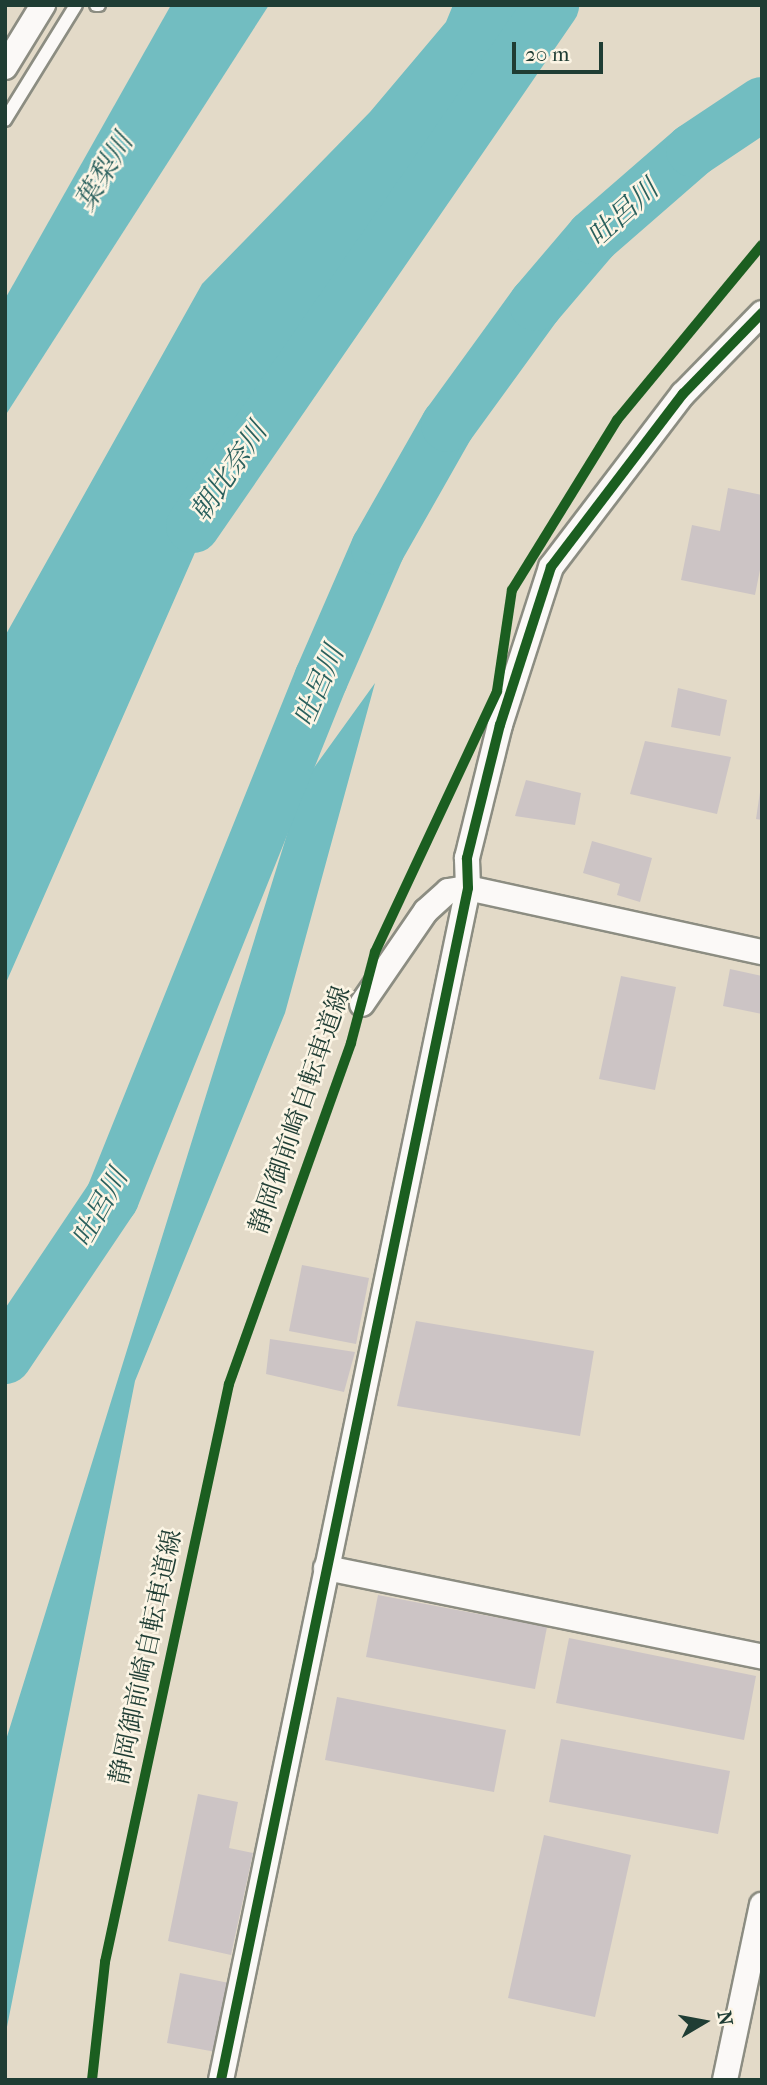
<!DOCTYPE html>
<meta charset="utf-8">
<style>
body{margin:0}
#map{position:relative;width:767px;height:2085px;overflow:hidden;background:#e3dac8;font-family:"IM FELL French Canon","Noto Serif JP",serif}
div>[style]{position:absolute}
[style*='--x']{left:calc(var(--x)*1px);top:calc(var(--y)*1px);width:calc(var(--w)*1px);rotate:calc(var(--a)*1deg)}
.water>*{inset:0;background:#72bdc1}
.river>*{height:54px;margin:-27px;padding:0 27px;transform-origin:27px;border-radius:27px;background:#72bdc1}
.building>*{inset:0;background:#ccc4c5}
.roads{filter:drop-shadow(2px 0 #8c8d82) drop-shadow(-2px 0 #8c8d82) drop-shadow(0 2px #8c8d82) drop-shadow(0 -2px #8c8d82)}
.service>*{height:12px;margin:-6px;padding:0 6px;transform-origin:6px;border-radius:6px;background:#fbf9f7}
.minor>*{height:24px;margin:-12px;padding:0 12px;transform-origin:12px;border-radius:12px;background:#fbf9f7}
.cycleway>*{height:10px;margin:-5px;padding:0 5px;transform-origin:5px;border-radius:5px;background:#1b5e20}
span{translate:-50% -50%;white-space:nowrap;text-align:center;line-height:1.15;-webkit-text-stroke:5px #fcf5e5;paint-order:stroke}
.street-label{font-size:26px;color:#1f3d34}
.water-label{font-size:28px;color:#2a605d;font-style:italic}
.frame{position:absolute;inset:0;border:7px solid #1f3d34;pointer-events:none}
.north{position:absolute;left:669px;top:1987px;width:70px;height:70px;-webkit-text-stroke:5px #fcf5e5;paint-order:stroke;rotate:80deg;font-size:19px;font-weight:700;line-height:28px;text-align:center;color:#1f3d34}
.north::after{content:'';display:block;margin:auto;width:24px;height:32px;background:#1f3d34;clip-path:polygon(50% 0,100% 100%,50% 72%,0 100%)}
.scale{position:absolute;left:512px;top:42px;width:91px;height:32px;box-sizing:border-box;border:4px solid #1f3d34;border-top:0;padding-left:9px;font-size:21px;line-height:24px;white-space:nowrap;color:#1f3d34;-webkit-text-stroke:5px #fcf5e5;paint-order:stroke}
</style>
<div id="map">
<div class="water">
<div style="clip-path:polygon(171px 5px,269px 5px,5px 416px,5px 299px)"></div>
<div style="clip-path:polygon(453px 5px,550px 5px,262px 400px,5px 985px,5px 636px,202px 284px,370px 112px,446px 22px)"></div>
<div style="clip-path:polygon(375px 683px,285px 1013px,135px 1381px,5px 2037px,5px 1743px,303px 783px)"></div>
</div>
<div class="river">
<div style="--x:193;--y:526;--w:633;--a:-55.43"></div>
<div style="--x:5;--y:1357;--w:192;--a:-56.1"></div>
<div style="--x:112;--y:1198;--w:560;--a:-68.07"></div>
<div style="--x:321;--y:679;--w:143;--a:-66.5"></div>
<div style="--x:378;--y:548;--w:142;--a:-60.4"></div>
<div style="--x:448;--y:425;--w:150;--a:-54"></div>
<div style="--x:536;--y:304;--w:88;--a:-49.6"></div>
<div style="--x:593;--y:237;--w:133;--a:-41"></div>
<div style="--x:693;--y:150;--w:83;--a:-33.7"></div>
</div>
<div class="building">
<div style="clip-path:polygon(728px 488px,762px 495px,762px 560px,755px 595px,681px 580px,692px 525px,720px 531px)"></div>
<div style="clip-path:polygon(678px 688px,727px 700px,720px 736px,671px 727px)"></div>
<div style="clip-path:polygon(645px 741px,731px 757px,717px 814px,630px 794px)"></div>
<div style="clip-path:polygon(526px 780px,581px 793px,575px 825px,515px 816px)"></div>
<div style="clip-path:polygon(760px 792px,762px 793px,762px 820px,756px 819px)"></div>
<div style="clip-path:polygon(592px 841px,652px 858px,640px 902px,617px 895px,620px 884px,583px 873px)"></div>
<div style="clip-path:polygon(730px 969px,762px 976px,762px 1014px,723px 1006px)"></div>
<div style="clip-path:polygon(621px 976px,676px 987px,655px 1090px,599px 1079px)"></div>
<div style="clip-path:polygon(302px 1265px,369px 1278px,356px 1344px,289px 1331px)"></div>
<div style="clip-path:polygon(416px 1321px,594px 1351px,580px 1436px,397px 1406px)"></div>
<div style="clip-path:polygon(270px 1339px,355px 1352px,344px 1392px,266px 1374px)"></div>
<div style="clip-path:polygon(378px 1595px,547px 1627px,535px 1689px,366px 1657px)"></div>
<div style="clip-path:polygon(569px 1638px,756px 1676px,744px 1740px,556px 1703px)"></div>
<div style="clip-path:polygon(337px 1697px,506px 1730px,494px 1792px,325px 1760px)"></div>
<div style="clip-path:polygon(561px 1739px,730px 1771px,718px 1834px,549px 1802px)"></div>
<div style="clip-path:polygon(198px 1794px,238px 1802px,229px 1848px,253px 1853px,231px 1955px,168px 1941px)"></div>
<div style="clip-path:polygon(544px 1835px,631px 1855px,595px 2017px,508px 1998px)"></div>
<div style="clip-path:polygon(180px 1973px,229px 1983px,216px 2052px,167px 2043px)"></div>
</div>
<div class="roads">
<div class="service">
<div style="--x:96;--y:5;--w:3;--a:0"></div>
<div style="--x:5;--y:120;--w:135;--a:-58.3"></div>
</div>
<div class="minor">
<div style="--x:5;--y:67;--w:73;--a:-58.5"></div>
<div style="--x:362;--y:1004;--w:113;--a:-55.5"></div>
<div style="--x:426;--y:911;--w:30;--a:-42"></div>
<div style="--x:448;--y:891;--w:20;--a:-9"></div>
<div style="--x:468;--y:888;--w:301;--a:12.3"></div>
<div style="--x:326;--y:1568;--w:445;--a:11.5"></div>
<div style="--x:221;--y:2080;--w:1217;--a:-78.29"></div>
<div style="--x:468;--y:888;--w:30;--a:-92"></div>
<div style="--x:467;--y:858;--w:137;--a:-76.1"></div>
<div style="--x:500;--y:725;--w:166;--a:-72.1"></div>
<div style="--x:551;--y:567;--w:218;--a:-52.7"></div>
<div style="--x:683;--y:394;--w:113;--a:-45.7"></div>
<div style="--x:725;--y:2080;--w:179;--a:-78.1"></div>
</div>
</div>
<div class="cycleway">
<div style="--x:92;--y:2080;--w:119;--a:-83.7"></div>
<div style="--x:105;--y:1962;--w:591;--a:-77.89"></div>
<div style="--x:229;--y:1384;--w:362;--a:-70.3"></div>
<div style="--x:351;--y:1043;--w:94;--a:-75.2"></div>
<div style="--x:375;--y:952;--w:288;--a:-64.9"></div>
<div style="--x:497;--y:691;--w:102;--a:-81.6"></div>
<div style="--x:512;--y:590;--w:200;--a:-58.3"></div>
<div style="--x:617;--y:420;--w:227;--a:-50.4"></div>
<div style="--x:221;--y:2080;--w:1217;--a:-78.29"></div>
<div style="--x:468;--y:888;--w:30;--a:-92"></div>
<div style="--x:467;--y:858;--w:137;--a:-76.1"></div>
<div style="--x:500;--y:725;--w:166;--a:-72.1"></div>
<div style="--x:551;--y:567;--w:218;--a:-52.7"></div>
<div style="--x:683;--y:394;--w:113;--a:-45.7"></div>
</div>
<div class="street-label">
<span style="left:300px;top:1110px;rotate:-71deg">静岡御前崎自転車道線</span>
<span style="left:146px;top:1657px;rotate:-78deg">静岡御前崎自転車道線</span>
</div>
<div class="water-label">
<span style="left:104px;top:172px;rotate:-59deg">葉梨川</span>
<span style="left:623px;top:213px;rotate:-42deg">吐呂川</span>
<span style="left:229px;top:472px;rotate:-56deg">朝比奈川</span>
<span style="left:319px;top:686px;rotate:-67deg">吐呂川</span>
<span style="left:100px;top:1208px;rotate:-61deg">吐呂川</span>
</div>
<div class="frame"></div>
<div class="north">N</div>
<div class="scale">20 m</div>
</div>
